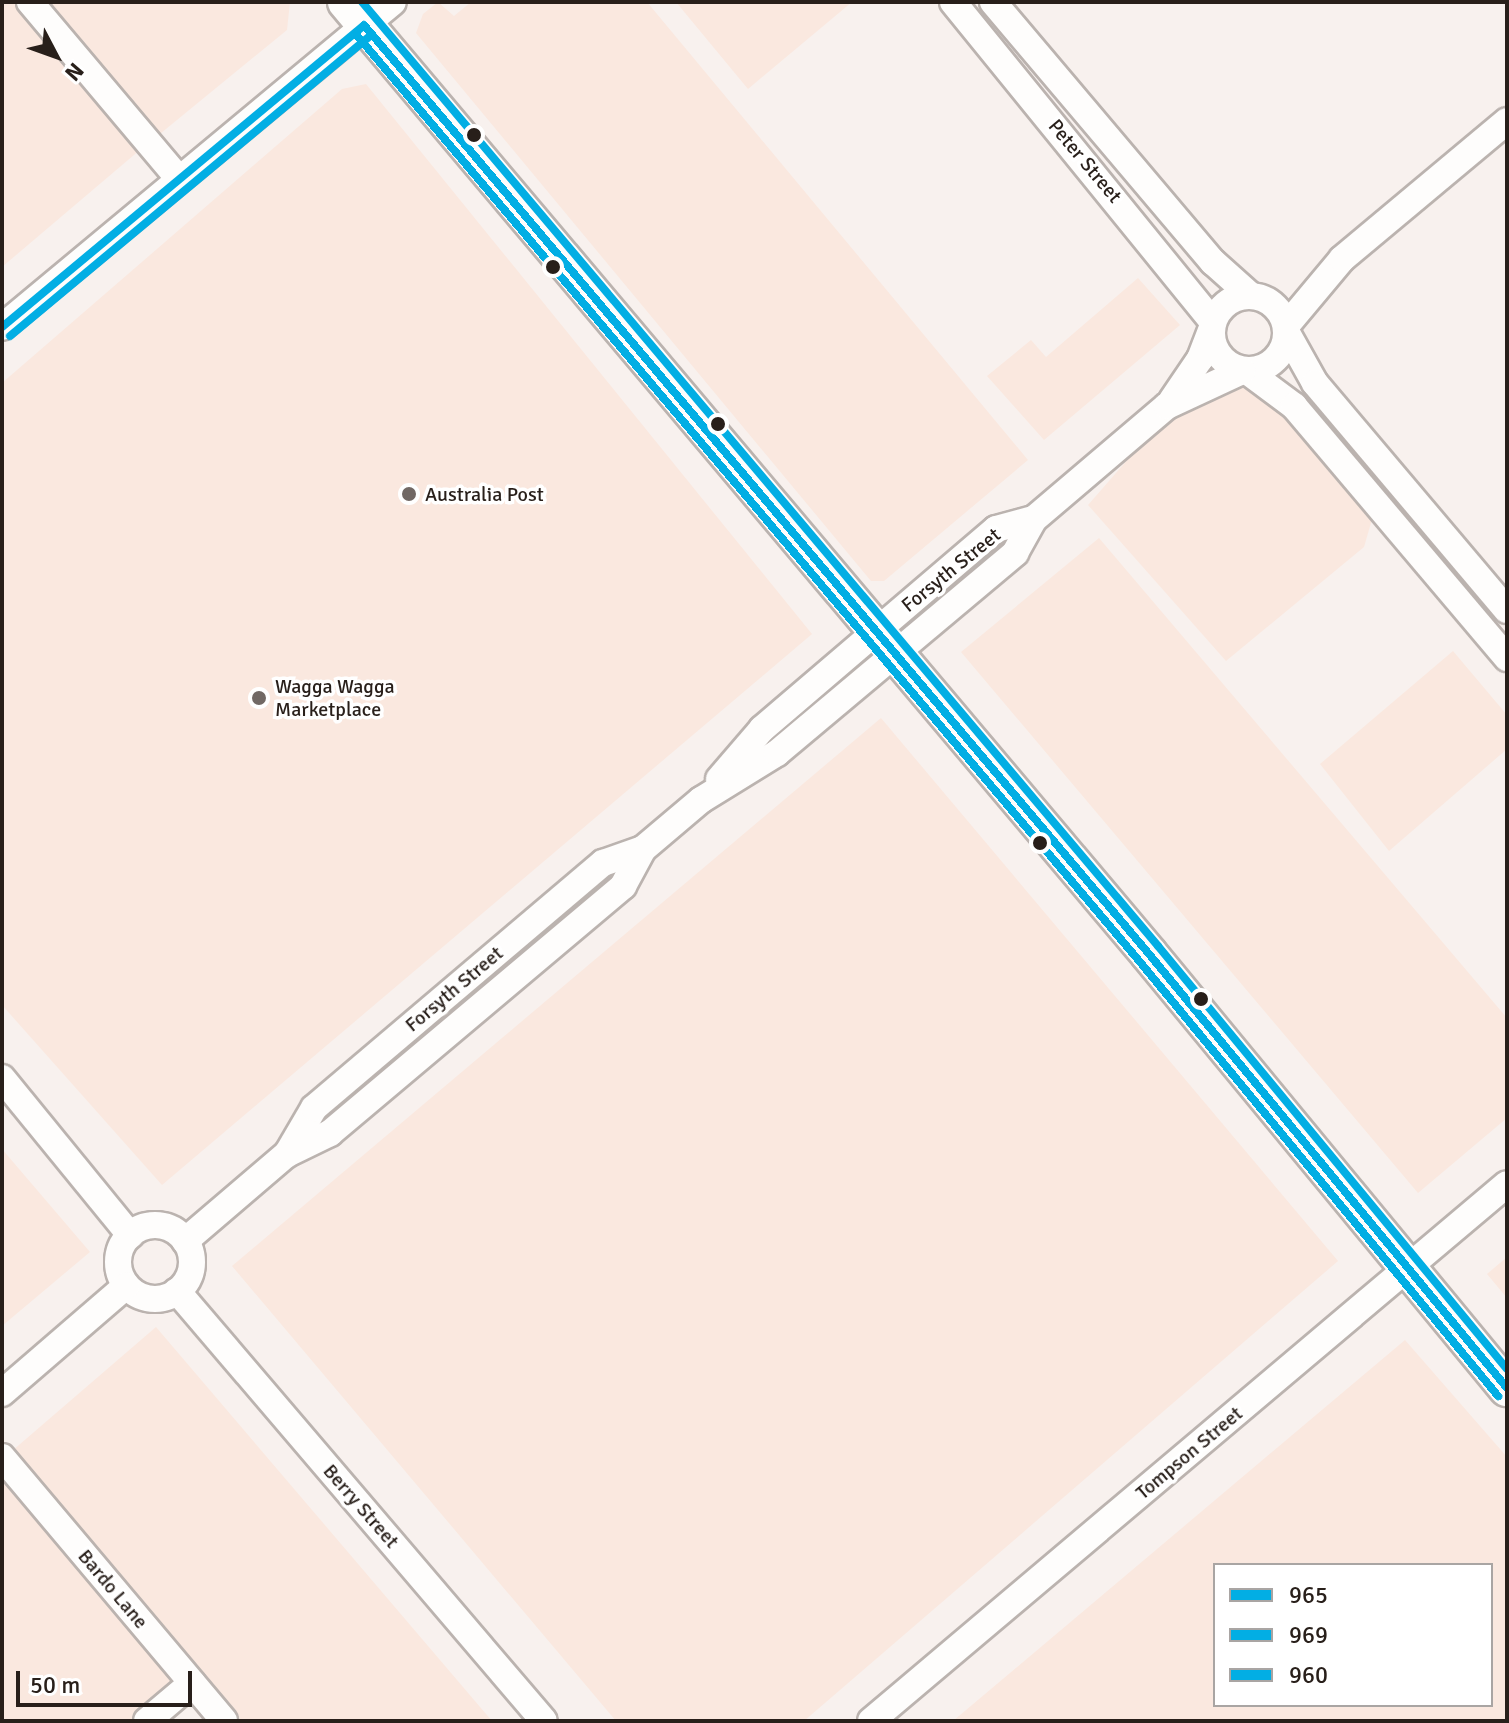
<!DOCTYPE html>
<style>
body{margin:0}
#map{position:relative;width:1509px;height:1723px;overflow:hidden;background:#f8f1ee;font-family:Signika,sans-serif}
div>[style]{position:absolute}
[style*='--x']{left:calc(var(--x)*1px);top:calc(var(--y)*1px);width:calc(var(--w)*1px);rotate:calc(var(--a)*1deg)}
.built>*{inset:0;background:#fae8df}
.roads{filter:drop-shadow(2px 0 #bbb3af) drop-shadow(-2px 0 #bbb3af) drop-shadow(0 2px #bbb3af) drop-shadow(0 -2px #bbb3af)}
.minor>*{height:26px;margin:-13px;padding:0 13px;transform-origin:13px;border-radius:13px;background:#fefdfc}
.minor>.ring{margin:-13px;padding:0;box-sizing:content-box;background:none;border:26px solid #fefdfc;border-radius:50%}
.secondary>*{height:36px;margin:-18px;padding:0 18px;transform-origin:18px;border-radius:18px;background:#fefdfc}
.bus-1>*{height:8px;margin:-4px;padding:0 4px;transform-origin:4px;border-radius:4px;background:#02aee4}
.bus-2>*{height:8px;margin:-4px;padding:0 4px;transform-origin:4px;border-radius:4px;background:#02aee4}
.bus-3>*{height:8px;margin:-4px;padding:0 4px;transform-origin:4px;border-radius:4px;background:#02aee4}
.dots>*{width:22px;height:22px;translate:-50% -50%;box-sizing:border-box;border:4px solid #fff;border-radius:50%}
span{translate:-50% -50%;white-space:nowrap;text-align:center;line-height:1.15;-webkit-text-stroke:7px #fff;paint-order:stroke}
.street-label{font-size:20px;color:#281f1a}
.poi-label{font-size:20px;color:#281f1a}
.left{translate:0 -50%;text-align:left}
.frame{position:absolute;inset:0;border:4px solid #281f1a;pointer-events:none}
.legend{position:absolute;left:1213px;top:1563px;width:280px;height:144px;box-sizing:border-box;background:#fff;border:2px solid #a9a5a3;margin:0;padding:10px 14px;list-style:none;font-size:24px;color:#281f1a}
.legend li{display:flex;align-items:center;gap:16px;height:40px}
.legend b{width:40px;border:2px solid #a9a5a3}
.north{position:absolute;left:16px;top:16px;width:80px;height:80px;-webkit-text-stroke:6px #fff;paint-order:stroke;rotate:131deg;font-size:22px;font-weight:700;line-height:32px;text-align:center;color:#281f1a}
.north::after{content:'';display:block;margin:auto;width:28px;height:36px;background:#281f1a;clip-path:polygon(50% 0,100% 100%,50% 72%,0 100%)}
.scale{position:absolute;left:16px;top:1671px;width:176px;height:36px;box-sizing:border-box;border:4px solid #281f1a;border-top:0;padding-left:10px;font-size:24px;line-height:28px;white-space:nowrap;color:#281f1a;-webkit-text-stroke:6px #fff;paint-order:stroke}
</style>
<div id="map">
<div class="built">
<div style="clip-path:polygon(2px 2px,15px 2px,141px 149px,2px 267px)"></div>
<div style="clip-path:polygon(40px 2px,290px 2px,287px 30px,155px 138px)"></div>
<div style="clip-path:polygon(438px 2px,454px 16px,471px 2px,647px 2px,1028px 460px,884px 581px,871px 581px,416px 33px,423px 14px)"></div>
<div style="clip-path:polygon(676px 2px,852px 2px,748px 89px)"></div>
<div style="clip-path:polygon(366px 84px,812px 634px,162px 1185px,2px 1005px,2px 383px,342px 89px)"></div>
<div style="clip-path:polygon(1138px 278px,1180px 325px,1044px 440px,987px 376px,1031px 340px,1046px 357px)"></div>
<div style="clip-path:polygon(1229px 379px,1263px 386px,1373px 516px,1364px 547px,1226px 661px,1088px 505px,1171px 410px)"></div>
<div style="clip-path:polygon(1099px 538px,1507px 1018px,1507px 1118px,1418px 1193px,961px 652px)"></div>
<div style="clip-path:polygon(1453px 651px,1507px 715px,1507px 749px,1389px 851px,1320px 764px)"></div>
<div style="clip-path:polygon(881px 718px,1338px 1261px,804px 1721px,616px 1721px,232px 1266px)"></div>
<div style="clip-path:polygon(2px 1149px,90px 1252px,2px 1326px)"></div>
<div style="clip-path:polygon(1507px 1257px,1507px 1298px,1487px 1274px)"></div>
<div style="clip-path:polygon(156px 1327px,492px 1721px,242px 1721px,12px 1451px)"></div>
<div style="clip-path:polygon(evenodd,1405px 1340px,1507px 1457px,1507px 1721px,953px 1721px,1405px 1340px,1215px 1565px,1491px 1565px,1491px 1705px,1215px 1705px,1215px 1565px)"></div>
<div style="clip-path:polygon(2px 1474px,173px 1682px,136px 1721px,2px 1721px)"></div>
</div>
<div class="roads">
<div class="minor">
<div style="--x:30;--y:2;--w:231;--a:49.9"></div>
<div style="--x:953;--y:2;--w:412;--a:50.9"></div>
<div style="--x:993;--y:2;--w:341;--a:49.8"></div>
<div style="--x:1213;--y:262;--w:51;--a:41.8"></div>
<div class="ring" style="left:1212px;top:296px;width:48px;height:48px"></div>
<div style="--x:1286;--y:326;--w:87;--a:-50.1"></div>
<div style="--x:1342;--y:259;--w:215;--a:-39.9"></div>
<div style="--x:2;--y:327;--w:508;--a:-39.73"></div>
<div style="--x:1287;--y:333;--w:57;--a:60.8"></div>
<div style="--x:1315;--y:383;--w:297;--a:49.8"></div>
<div style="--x:1247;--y:371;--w:59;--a:36.7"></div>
<div style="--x:1294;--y:406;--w:330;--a:49.8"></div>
<div style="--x:1172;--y:400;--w:50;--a:-55.7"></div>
<div style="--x:1200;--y:359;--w:33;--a:-69"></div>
<div style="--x:719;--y:779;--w:66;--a:-49.3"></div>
<div style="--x:762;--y:729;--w:308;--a:-40.5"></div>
<div style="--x:996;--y:529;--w:39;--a:-15"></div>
<div style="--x:2;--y:1078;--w:203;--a:50.8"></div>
<div style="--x:287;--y:1154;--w:53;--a:-59.6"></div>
<div style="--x:314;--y:1108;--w:379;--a:-40.3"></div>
<div style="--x:603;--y:863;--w:42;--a:-19.3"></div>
<div style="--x:643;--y:849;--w:76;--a:-40.2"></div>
<div style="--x:701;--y:800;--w:89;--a:-31.7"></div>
<div style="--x:777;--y:753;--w:311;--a:-40"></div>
<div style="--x:1015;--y:553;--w:39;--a:-61"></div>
<div style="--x:1034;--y:519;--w:175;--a:-40.4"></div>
<div style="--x:1167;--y:406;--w:83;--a:-25"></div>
<div class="ring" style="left:118px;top:1225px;width:48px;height:48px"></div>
<div style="--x:185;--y:1241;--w:134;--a:-40.5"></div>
<div style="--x:287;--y:1154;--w:48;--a:-26"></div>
<div style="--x:330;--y:1133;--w:383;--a:-40.1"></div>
<div style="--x:623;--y:886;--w:42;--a:-61.6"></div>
<div style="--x:177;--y:1291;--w:565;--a:49.52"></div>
<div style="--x:2;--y:1393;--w:164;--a:-40.8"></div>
<div style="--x:2;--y:1457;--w:345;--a:49.9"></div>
<div style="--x:147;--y:1721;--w:59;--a:-40.2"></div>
<div style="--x:871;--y:1721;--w:832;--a:-40.18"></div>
</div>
<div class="secondary">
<div style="--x:346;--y:2;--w:1245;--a:49.85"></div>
<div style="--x:1149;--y:954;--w:563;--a:50.48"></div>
</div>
</div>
<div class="bus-1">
<div style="--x:364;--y:25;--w:1216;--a:49.8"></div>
<div style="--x:1149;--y:954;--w:563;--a:50.48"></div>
<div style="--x:2;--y:327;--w:471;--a:-39.8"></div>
</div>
<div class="bus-2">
<div style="--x:355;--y:33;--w:1216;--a:49.8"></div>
<div style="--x:1140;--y:962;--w:563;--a:50.48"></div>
<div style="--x:10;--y:336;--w:471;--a:-39.8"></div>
</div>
<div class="bus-3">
<div style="--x:362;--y:2;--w:1235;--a:49.86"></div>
<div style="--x:1158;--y:946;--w:548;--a:50.48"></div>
</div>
<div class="dots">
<div style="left:474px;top:135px;background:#281f1a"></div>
<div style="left:553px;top:267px;background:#281f1a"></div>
<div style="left:718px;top:424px;background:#281f1a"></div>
<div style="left:409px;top:494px;background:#716864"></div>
<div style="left:259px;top:698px;background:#716864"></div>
<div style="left:1040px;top:843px;background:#281f1a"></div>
<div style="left:1201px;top:999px;background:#281f1a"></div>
</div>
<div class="street-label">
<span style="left:1085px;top:161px;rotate:50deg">Peter Street</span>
<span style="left:951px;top:570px;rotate:-39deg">Forsyth Street</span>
<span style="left:454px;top:989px;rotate:-40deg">Forsyth Street</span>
<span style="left:1189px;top:1453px;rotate:-40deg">Tompson Street</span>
<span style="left:361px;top:1506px;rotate:49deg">Berry Street</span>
<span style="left:113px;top:1589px;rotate:50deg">Bardo Lane</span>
</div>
<div class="poi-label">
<span class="left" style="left:425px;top:494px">Australia Post</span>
<span class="left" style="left:275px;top:698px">Wagga Wagga<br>Marketplace</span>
</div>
<div class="frame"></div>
<ul class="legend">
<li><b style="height:10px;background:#02aee4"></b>965</li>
<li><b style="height:10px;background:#02aee4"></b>969</li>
<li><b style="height:10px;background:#02aee4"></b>960</li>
</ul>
<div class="north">N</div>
<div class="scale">50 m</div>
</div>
